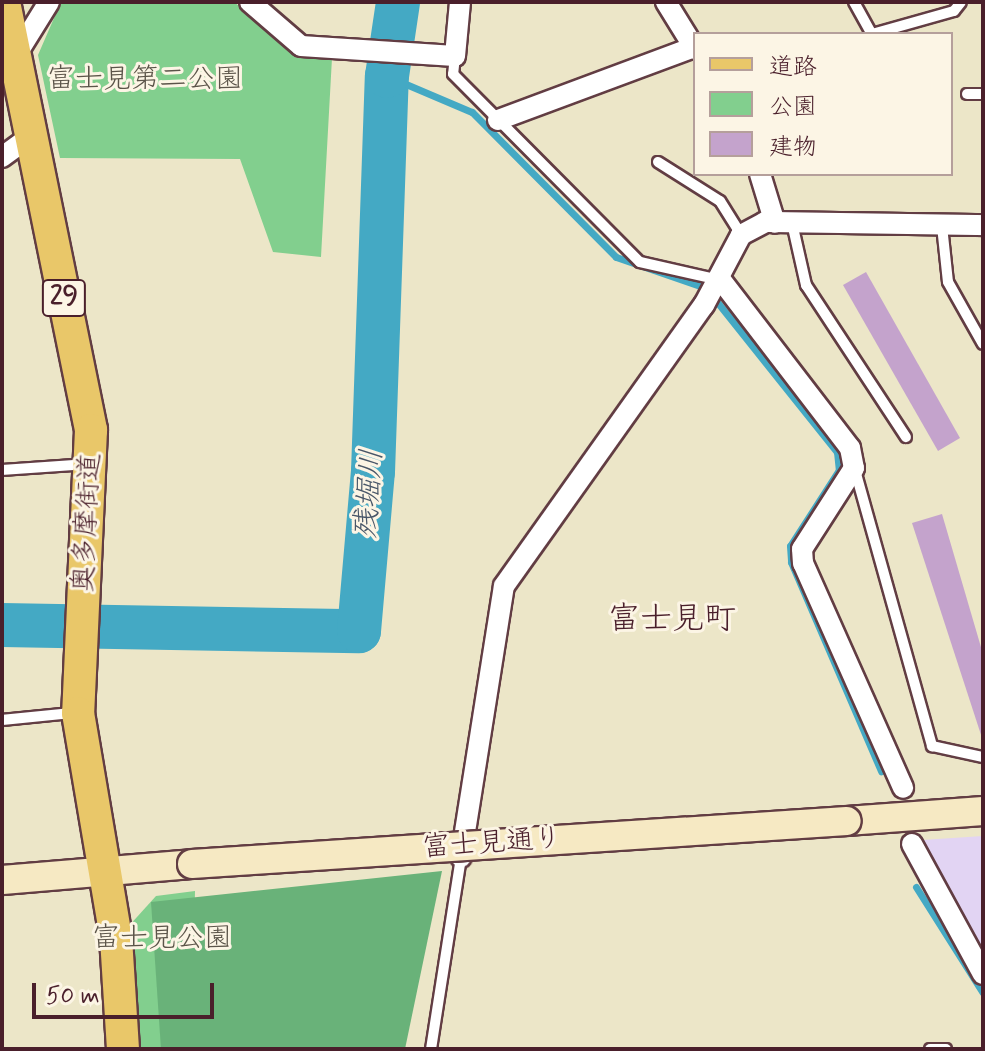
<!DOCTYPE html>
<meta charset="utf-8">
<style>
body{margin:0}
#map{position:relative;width:985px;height:1051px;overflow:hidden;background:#ece6c8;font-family:Mynerve,"Klee One",sans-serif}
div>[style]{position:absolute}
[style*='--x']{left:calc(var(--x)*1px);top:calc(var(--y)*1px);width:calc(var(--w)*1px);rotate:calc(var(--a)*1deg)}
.built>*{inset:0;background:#e2d4f3}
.green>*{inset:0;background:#82cf8e}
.forest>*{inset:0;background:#69b279}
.stream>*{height:7px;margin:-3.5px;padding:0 3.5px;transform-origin:3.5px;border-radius:3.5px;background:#44a9c4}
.river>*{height:44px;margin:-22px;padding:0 22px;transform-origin:22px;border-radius:22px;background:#44a9c4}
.building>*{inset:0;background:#c4a3cc}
.roads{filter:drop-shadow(2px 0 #623d43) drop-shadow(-2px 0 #623d43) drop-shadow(0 2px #623d43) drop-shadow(0 -2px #623d43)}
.lane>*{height:10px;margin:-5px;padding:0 5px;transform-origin:5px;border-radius:5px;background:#fff}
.street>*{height:20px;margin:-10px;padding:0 10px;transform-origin:10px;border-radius:10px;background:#fff}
.secondary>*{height:28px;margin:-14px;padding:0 14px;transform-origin:14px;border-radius:14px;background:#f6e9c3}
.primary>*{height:32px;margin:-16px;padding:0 16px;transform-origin:16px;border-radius:16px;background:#e9c769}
.bridges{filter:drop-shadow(2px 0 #623d43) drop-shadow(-2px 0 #623d43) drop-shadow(0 2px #623d43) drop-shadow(0 -2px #623d43)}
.secondary-bridge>*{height:28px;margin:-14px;padding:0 14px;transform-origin:14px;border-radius:14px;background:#f6e9c3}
span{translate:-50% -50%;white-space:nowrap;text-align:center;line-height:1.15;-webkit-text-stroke:6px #fcf5e5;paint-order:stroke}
.shield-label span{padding:2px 6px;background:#fcf5e5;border:2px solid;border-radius:6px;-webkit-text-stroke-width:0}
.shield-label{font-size:26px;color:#4a1f2b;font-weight:700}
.park-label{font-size:28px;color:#5b5449}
.street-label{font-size:28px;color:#4a1f2b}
.water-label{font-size:30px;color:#485668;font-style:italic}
.quarter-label{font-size:32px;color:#4a1f2b}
.frame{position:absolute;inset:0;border:4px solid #4a1f2b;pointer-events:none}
.legend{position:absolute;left:693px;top:32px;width:260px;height:144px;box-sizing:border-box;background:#fcf5e5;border:2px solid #b59f9b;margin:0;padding:10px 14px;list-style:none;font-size:24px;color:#4a1f2b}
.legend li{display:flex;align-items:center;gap:16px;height:40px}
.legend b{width:40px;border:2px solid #b59f9b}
.scale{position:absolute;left:32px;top:983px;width:182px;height:36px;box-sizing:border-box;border:4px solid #4a1f2b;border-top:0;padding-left:10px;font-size:24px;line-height:28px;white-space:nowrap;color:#4a1f2b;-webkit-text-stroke:6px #fcf5e5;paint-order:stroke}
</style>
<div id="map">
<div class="built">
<div style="clip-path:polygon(983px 836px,983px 949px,922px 840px)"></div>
</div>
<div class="green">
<div style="clip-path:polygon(61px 2px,234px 2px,292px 49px,332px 58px,321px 257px,273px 252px,240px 159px,60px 158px,38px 55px)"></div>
<div style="clip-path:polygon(195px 891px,192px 1049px,131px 1049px,127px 928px,156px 896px)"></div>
</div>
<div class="forest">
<div style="clip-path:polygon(442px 871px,405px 1049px,161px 1049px,151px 902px)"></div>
</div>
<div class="stream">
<div style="--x:387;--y:76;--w:92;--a:23"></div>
<div style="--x:472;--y:112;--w:204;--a:45.2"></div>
<div style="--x:616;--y:257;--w:95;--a:19"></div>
<div style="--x:706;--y:288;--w:210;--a:51.4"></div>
<div style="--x:837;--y:452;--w:18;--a:84"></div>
<div style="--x:839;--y:470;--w:90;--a:122.8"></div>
<div style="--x:790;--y:546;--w:16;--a:86"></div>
<div style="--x:791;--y:562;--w:228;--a:66.7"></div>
<div style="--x:916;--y:887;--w:125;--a:57.7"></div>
</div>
<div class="river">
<div style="--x:2;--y:625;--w:357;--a:1"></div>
<div style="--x:359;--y:631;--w:160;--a:-85"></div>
<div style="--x:373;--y:472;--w:396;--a:-88"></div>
<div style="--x:387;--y:76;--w:75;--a:-81.5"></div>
</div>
<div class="building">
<div style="clip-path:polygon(866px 272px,960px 438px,938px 451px,843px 285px)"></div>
<div style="clip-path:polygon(942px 514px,983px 654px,983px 741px,912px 523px)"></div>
</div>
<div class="roads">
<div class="lane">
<div style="--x:854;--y:2;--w:37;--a:61"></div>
<div style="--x:872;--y:34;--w:85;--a:-15.7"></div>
<div style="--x:954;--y:11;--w:11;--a:-52"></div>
<div style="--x:455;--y:56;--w:18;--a:96"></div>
<div style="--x:453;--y:74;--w:265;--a:45.2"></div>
<div style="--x:640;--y:262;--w:81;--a:12.8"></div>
<div style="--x:967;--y:94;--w:16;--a:0"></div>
<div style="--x:658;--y:162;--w:73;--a:32.2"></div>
<div style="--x:720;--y:201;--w:40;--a:58"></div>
<div style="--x:792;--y:223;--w:64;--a:77.3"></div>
<div style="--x:806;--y:285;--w:182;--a:56.7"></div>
<div style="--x:942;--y:226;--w:56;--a:83.9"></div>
<div style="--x:948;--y:282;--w:71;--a:60.6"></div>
<div style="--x:2;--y:470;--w:85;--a:-4"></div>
<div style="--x:855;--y:470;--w:287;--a:74.4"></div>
<div style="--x:932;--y:746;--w:52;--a:12.2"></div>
<div style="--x:2;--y:720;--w:70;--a:-5.7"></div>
<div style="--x:431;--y:1049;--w:193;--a:-81.1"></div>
<div style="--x:930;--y:1049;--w:16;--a:0"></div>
</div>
<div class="street">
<div style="--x:250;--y:2;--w:67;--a:40.8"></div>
<div style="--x:301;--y:46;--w:154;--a:3.7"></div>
<div style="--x:455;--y:56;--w:54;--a:-84.7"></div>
<div style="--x:666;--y:2;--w:55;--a:58.3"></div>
<div style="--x:13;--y:60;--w:68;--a:-58.2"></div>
<div style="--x:498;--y:120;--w:209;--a:-20.4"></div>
<div style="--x:2;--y:157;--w:34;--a:-36"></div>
<div style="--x:760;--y:174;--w:51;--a:73"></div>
<div style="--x:721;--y:280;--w:212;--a:52.5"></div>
<div style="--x:850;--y:448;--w:20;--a:79"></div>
<div style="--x:854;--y:468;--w:96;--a:122.7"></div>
<div style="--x:802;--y:549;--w:14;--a:86"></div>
<div style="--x:803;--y:563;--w:246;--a:66"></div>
<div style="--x:912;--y:844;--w:148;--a:61.4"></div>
<div style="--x:461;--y:857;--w:274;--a:-81"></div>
<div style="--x:504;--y:586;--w:345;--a:-54.6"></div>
<div style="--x:704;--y:305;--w:79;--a:-62.1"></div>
<div style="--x:741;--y:235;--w:27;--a:-28"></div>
<div style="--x:765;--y:222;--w:218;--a:0.8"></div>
</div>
<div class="secondary">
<div style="--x:847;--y:821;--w:136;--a:-4.2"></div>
<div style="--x:2;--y:880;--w:191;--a:-4.8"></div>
</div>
<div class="primary">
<div style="--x:4;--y:2;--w:437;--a:78.5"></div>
<div style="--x:91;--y:430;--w:283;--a:92.6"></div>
<div style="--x:78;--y:713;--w:228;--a:80.4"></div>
<div style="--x:116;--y:938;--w:111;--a:86.4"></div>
</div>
</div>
<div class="bridges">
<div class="secondary-bridge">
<div style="--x:192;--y:864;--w:656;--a:-3.76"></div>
</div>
</div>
<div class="shield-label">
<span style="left:64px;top:298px">29</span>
</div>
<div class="park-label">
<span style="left:145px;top:80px">富士見第二公園</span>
<span style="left:162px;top:939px">富士見公園</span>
</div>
<div class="street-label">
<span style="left:88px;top:523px;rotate:-87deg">奥多摩街道</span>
<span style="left:492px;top:844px;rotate:-4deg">富士見通り</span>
</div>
<div class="water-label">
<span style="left:370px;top:494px;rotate:-86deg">残堀川</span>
</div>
<div class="quarter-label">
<span style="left:672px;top:619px">富士見町</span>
</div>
<div class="frame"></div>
<ul class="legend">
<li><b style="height:10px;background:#e9c769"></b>道路</li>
<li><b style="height:22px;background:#82cf8e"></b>公園</li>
<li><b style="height:22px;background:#c4a3cc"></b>建物</li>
</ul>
<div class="scale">50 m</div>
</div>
